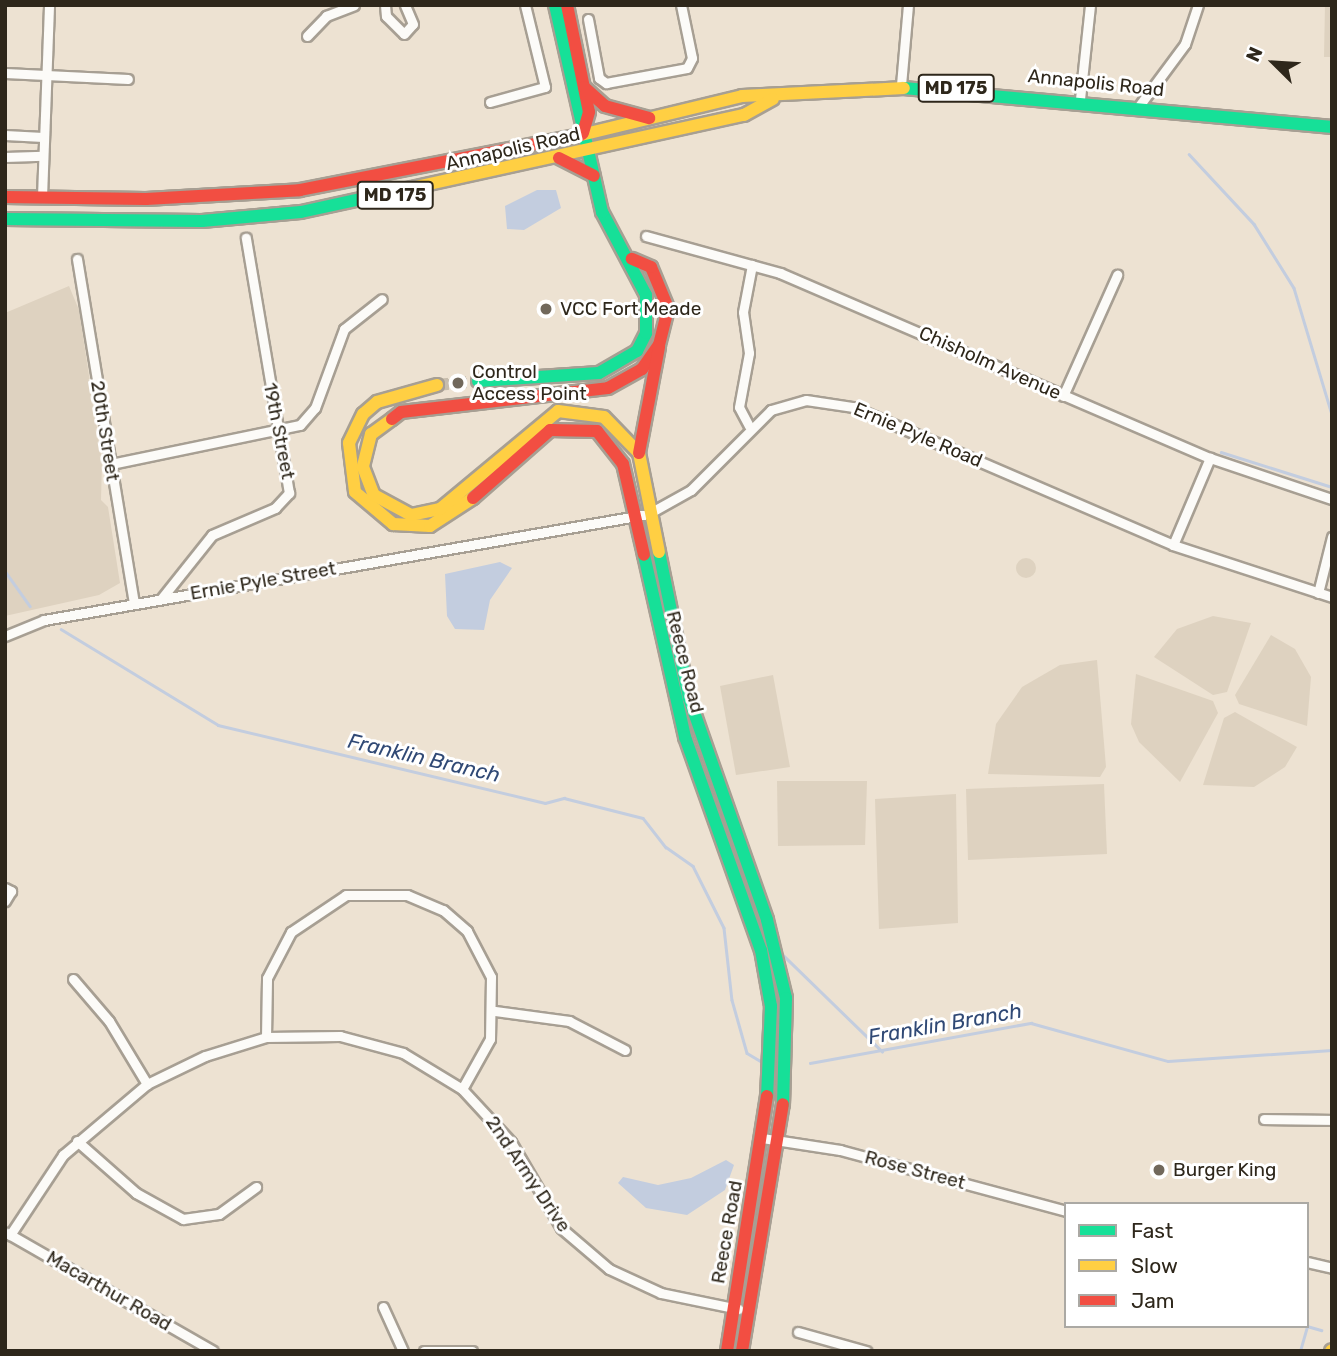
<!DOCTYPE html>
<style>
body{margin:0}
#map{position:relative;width:1337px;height:1356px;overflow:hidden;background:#ede2d2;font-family:Rubik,sans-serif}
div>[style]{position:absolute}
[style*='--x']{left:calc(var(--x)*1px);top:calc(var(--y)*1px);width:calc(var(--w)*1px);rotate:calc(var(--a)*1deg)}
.green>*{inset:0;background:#ded2c0}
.round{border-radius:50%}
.water>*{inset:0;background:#c3cddf}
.stream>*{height:2.5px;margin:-1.25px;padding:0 1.25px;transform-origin:1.25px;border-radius:1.25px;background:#c3cddf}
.secondary-tunnel>*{height:12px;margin-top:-6px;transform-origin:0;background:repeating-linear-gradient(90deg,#c7bdad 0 12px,transparent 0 18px)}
.roads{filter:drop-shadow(2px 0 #a79f93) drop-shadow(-2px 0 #a79f93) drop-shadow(0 2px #a79f93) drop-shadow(0 -2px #a79f93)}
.street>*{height:9px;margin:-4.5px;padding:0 4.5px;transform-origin:4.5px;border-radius:4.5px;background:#fcfbf8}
.fast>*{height:12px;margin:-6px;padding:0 6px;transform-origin:6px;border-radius:6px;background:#16e098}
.slow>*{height:12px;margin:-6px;padding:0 6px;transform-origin:6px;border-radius:6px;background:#ffcf43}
.jam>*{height:12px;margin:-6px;padding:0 6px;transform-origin:6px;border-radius:6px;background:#f24e42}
.dots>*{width:19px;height:19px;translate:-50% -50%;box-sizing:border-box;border:4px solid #fff;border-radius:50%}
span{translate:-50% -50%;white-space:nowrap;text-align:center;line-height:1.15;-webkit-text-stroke:6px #fff;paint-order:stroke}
.shield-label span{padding:2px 5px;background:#fff;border:2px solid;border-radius:5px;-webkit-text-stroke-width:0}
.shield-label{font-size:18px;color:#2e271b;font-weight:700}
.street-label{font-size:19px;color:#2e271b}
.poi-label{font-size:19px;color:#2e271b}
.left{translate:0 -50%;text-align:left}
.water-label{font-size:21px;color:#304975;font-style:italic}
.frame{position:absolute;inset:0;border:7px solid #2e271b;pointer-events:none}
.legend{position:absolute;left:1064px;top:1202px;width:245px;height:126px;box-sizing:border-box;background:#fff;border:2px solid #aba9a4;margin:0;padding:9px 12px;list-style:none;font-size:21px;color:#2e271b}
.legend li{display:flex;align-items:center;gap:14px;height:35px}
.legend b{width:35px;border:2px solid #aba9a4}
.north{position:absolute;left:1239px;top:28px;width:70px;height:70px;-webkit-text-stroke:5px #fff;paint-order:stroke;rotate:294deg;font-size:19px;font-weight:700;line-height:28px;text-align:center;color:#2e271b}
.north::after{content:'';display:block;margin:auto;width:24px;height:32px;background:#2e271b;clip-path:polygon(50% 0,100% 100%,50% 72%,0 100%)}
</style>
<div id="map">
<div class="green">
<div style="clip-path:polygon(1325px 5px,1332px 5px,1332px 57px,1324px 57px)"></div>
<div style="clip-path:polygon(69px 286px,79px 310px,102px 461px,101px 500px,108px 507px,120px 583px,99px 595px,5px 616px,5px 313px)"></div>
<div class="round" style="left:1016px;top:558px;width:20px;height:20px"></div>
<div style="clip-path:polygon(1213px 616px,1251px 623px,1227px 692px,1213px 695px,1154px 657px,1177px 629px)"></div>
<div style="clip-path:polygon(1271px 635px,1295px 649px,1311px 677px,1307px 726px,1239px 704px,1235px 695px)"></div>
<div style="clip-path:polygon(1097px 660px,1106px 767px,1100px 777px,988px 774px,996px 724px,1022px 687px,1060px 665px)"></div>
<div style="clip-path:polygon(1136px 674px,1213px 701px,1218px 713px,1180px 782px,1139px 742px,1131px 724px)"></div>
<div style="clip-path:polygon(773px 675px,790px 767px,736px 775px,720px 686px)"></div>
<div style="clip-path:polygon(1235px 712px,1297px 747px,1285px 767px,1254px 787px,1203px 785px,1224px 718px)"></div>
<div style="clip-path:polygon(777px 781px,867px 781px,865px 845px,778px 846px)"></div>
<div style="clip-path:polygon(1104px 784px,1107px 854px,968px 860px,966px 789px)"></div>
<div style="clip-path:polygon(956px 794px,958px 923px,879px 929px,875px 799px)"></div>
</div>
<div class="water">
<div style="clip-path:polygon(537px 190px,556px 190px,561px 208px,524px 230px,507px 229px,505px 206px)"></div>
<div style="clip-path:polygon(500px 562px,512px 568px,490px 600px,484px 630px,455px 629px,447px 616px,445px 574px)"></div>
<div style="clip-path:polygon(726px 1160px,734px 1165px,725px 1190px,687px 1215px,646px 1208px,618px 1183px,623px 1177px,658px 1185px,691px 1178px)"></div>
</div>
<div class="stream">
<div style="--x:1189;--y:154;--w:96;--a:47.1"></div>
<div style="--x:1254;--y:224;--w:75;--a:58"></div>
<div style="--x:1294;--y:288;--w:133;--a:73.3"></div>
<div style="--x:1221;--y:452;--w:116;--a:17.5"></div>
<div style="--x:5;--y:571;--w:43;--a:54.5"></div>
<div style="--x:61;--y:629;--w:184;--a:31.4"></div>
<div style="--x:218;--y:725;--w:336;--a:13.4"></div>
<div style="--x:545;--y:803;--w:20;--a:-15"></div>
<div style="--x:564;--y:798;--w:81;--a:14.2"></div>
<div style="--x:643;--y:818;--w:37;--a:52"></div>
<div style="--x:666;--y:847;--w:33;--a:35"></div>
<div style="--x:693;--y:866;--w:69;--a:63.4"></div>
<div style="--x:724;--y:928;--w:72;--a:83.7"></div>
<div style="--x:732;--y:1000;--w:55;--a:74.2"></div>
<div style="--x:747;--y:1053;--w:21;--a:31"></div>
<div style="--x:779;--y:951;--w:144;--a:44.2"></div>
<div style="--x:810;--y:1063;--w:225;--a:-10.3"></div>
<div style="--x:1031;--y:1023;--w:142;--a:15.5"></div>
<div style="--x:1168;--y:1061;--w:164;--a:-3.8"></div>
<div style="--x:1307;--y:1326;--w:15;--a:16"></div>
<div style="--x:1300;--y:1351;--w:26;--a:-74"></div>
</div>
<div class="secondary-tunnel">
<div style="--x:437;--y:385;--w:41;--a:-5.6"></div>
</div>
<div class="roads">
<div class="street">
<div style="--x:385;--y:5;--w:11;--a:85"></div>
<div style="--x:386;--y:16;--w:25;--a:45"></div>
<div style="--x:404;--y:34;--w:13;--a:-48"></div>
<div style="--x:413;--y:24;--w:21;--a:-113"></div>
<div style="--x:588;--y:19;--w:60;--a:79.4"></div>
<div style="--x:599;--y:78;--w:9;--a:36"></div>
<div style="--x:606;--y:83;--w:82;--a:-10.5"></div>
<div style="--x:687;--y:68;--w:11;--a:-63"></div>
<div style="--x:692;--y:58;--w:54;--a:-101.7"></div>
<div style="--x:307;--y:36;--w:28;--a:-46"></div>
<div style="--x:326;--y:16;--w:30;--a:-21"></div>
<div style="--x:5;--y:73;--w:123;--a:2.8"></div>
<div style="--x:901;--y:85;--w:80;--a:-85"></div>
<div style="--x:1080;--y:99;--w:95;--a:-83.9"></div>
<div style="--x:490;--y:102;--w:57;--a:-15.3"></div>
<div style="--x:545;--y:87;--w:84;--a:-103.7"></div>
<div style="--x:1139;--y:106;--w:77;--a:-53.4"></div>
<div style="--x:1185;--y:44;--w:41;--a:-71.6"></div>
<div style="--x:5;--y:135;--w:38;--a:3"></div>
<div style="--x:5;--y:157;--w:38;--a:-2"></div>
<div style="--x:42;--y:197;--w:192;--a:-87.9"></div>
<div style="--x:646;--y:236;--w:139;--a:15.4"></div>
<div style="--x:780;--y:273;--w:468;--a:23.3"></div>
<div style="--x:1210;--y:458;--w:129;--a:18.6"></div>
<div style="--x:77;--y:259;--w:349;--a:80.6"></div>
<div style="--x:1063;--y:396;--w:133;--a:-65.9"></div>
<div style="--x:749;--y:426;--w:21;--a:-118"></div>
<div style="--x:739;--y:407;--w:55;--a:-79.5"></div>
<div style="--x:749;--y:353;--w:41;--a:-98.3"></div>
<div style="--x:743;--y:312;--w:48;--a:-79.2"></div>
<div style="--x:111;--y:464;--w:193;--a:-11.7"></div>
<div style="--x:300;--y:425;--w:23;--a:-49"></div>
<div style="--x:315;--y:408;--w:84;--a:-69.8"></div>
<div style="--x:344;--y:329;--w:48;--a:-38.3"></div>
<div style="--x:1173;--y:545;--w:95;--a:-67"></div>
<div style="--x:1318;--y:593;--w:58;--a:-76"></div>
<div style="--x:161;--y:599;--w:82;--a:-51.4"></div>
<div style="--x:212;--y:535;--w:69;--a:-23.2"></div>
<div style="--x:275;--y:508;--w:21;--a:-47"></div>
<div style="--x:289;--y:493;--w:259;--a:-99.6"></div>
<div style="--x:5;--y:636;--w:42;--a:-22.3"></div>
<div style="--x:44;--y:620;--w:613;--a:-9.95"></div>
<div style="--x:648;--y:514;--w:49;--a:-29.2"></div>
<div style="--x:691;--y:490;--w:113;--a:-45"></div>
<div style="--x:771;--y:410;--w:36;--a:-16"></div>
<div style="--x:806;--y:400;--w:48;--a:8.5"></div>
<div style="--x:853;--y:407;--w:348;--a:23.3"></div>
<div style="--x:1173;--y:545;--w:167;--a:18.1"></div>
<div style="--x:5;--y:888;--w:7;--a:27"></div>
<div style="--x:11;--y:891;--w:12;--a:121"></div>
<div style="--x:73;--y:979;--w:55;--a:49.4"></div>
<div style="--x:109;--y:1021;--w:74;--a:58.9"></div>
<div style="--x:495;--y:1011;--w:75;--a:7.7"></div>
<div style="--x:569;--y:1021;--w:63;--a:27.4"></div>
<div style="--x:266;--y:1037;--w:59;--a:-89"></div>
<div style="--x:267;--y:978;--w:52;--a:-62.4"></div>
<div style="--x:291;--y:932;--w:66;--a:-33.9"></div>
<div style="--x:346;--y:895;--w:61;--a:0"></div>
<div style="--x:407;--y:895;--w:39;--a:23"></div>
<div style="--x:443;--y:910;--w:32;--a:41"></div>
<div style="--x:467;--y:931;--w:52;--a:62.4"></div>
<div style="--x:491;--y:977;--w:62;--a:90.9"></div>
<div style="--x:490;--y:1039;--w:57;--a:119.2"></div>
<div style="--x:1264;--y:1119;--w:68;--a:0.8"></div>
<div style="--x:762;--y:1138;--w:79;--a:8.7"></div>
<div style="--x:840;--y:1150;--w:234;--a:15.1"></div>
<div style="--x:77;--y:1141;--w:79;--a:41.4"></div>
<div style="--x:136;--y:1193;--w:54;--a:29"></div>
<div style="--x:183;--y:1219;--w:36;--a:-8"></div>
<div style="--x:219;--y:1214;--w:46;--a:-36.1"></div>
<div style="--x:7;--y:1233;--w:237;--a:29.8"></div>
<div style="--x:10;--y:1235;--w:96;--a:-56.5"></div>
<div style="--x:63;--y:1155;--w:110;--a:-40.2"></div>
<div style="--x:147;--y:1084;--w:64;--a:-25.8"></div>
<div style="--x:205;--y:1056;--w:64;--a:-17.3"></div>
<div style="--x:266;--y:1037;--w:74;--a:-0.8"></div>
<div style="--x:340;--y:1036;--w:65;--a:15.1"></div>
<div style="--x:403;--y:1053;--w:69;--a:31.4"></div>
<div style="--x:462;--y:1089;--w:72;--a:47.2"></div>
<div style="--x:511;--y:1142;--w:99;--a:59.8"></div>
<div style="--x:561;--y:1228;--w:63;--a:40.5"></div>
<div style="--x:609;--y:1269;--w:57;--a:24.8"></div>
<div style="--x:661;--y:1293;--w:79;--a:11.7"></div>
<div style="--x:1307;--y:1262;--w:26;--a:13"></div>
<div style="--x:383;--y:1307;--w:48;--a:65.6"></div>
<div style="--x:798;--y:1332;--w:71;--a:15.6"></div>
<div style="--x:424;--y:1351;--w:48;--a:0"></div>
</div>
<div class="fast">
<div style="--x:904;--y:88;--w:430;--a:5.2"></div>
<div style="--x:5;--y:219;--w:197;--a:0.6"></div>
<div style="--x:202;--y:221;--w:99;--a:-5.2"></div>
<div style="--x:301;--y:212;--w:71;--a:-12.3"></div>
<div style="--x:478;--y:381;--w:121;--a:-3.8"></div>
<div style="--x:599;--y:373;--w:44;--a:-30.1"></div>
<div style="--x:637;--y:351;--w:20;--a:-63"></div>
<div style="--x:646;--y:333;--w:38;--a:-90"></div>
<div style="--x:646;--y:295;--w:94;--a:-117.9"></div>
<div style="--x:602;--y:212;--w:212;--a:-102.8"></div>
<div style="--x:659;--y:552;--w:149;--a:78.4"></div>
<div style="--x:689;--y:698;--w:235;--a:70.6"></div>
<div style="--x:767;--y:920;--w:80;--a:76.3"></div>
<div style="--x:786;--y:998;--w:106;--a:91.6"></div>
<div style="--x:644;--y:555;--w:187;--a:77.3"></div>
<div style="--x:685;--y:737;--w:226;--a:70.4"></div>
<div style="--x:761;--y:950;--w:57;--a:79.9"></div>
<div style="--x:771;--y:1006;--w:90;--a:92.5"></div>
</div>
<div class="slow">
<div style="--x:581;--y:135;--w:166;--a:-13.6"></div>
<div style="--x:742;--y:96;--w:162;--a:-2.8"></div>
<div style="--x:370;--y:197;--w:383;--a:-12.4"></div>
<div style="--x:744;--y:115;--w:33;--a:-29"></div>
<div style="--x:437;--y:385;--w:62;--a:164.2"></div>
<div style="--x:377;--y:402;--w:18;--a:139"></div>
<div style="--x:363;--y:414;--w:32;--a:116"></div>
<div style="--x:349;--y:443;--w:49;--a:83"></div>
<div style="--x:355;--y:492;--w:50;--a:40.1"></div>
<div style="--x:393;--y:524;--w:37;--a:3"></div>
<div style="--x:430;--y:526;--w:51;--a:-33.1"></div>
<div style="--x:392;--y:419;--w:26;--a:144"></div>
<div style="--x:371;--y:434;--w:34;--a:104"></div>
<div style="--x:363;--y:467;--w:30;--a:69"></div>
<div style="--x:374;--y:495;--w:42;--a:28.4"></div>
<div style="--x:411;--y:515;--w:30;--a:-12"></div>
<div style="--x:440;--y:509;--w:153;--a:-39.7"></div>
<div style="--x:558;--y:411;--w:46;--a:7.4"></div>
<div style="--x:604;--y:417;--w:50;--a:45.8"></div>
<div style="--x:639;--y:453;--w:101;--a:78.6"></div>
<div style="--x:1331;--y:1351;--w:1;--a:-45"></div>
</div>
<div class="jam">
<div style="--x:567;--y:5;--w:109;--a:78.4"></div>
<div style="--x:589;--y:112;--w:22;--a:106"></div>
<div style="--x:584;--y:87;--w:28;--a:42"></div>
<div style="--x:605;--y:106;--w:46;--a:15.3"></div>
<div style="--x:559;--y:158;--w:39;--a:27"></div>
<div style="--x:5;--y:197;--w:141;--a:0.8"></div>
<div style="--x:146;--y:199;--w:154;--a:-3.3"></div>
<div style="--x:300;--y:190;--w:286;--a:-11.1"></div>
<div style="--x:392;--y:419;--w:11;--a:-38"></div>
<div style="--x:401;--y:412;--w:208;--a:-6.6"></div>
<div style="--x:608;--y:388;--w:39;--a:-29"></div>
<div style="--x:642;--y:369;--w:29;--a:-55"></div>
<div style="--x:659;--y:345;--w:38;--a:-76"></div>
<div style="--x:668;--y:308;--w:44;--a:-112.5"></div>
<div style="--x:651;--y:267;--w:21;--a:-157"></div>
<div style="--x:639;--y:453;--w:108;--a:-79.3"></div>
<div style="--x:473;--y:498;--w:103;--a:-41.4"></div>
<div style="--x:550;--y:430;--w:47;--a:1.2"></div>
<div style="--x:597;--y:431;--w:42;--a:51.8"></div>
<div style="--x:623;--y:464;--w:93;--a:77"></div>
<div style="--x:727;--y:1351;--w:258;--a:-81.1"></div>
<div style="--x:742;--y:1351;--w:250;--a:-80.6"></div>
</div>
</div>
<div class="dots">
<div style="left:546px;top:309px;background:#71685b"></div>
<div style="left:458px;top:383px;background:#71685b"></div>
<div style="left:1159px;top:1170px;background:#71685b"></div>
</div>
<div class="shield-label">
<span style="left:956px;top:88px">MD 175</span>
<span style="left:395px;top:195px">MD 175</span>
</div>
<div class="street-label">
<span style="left:1096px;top:83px;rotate:6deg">Annapolis Road</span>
<span style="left:513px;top:149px;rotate:-13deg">Annapolis Road</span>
<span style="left:990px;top:363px;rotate:24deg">Chisholm Avenue</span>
<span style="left:105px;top:431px;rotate:81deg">20th Street</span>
<span style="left:279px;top:431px;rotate:79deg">19th Street</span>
<span style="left:918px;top:435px;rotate:23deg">Ernie Pyle Road</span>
<span style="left:263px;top:581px;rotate:-10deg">Ernie Pyle Street</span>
<span style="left:685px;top:662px;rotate:76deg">Reece Road</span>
<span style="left:915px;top:1170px;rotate:15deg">Rose Street</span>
<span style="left:528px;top:1174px;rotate:56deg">2nd Army Drive</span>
<span style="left:727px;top:1232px;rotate:-80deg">Reece Road</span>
<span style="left:109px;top:1291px;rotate:30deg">Macarthur Road</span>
</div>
<div class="poi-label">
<span class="left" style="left:560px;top:309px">VCC Fort Meade</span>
<span class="left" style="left:472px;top:383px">Control<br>Access Point</span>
<span class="left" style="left:1173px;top:1170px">Burger King</span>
</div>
<div class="water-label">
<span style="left:424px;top:758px;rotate:13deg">Franklin Branch</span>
<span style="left:945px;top:1024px;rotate:-10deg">Franklin Branch</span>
</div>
<div class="frame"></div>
<ul class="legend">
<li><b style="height:9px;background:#16e098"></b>Fast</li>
<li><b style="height:9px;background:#ffcf43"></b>Slow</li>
<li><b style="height:9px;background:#f24e42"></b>Jam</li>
</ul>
<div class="north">N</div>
</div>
